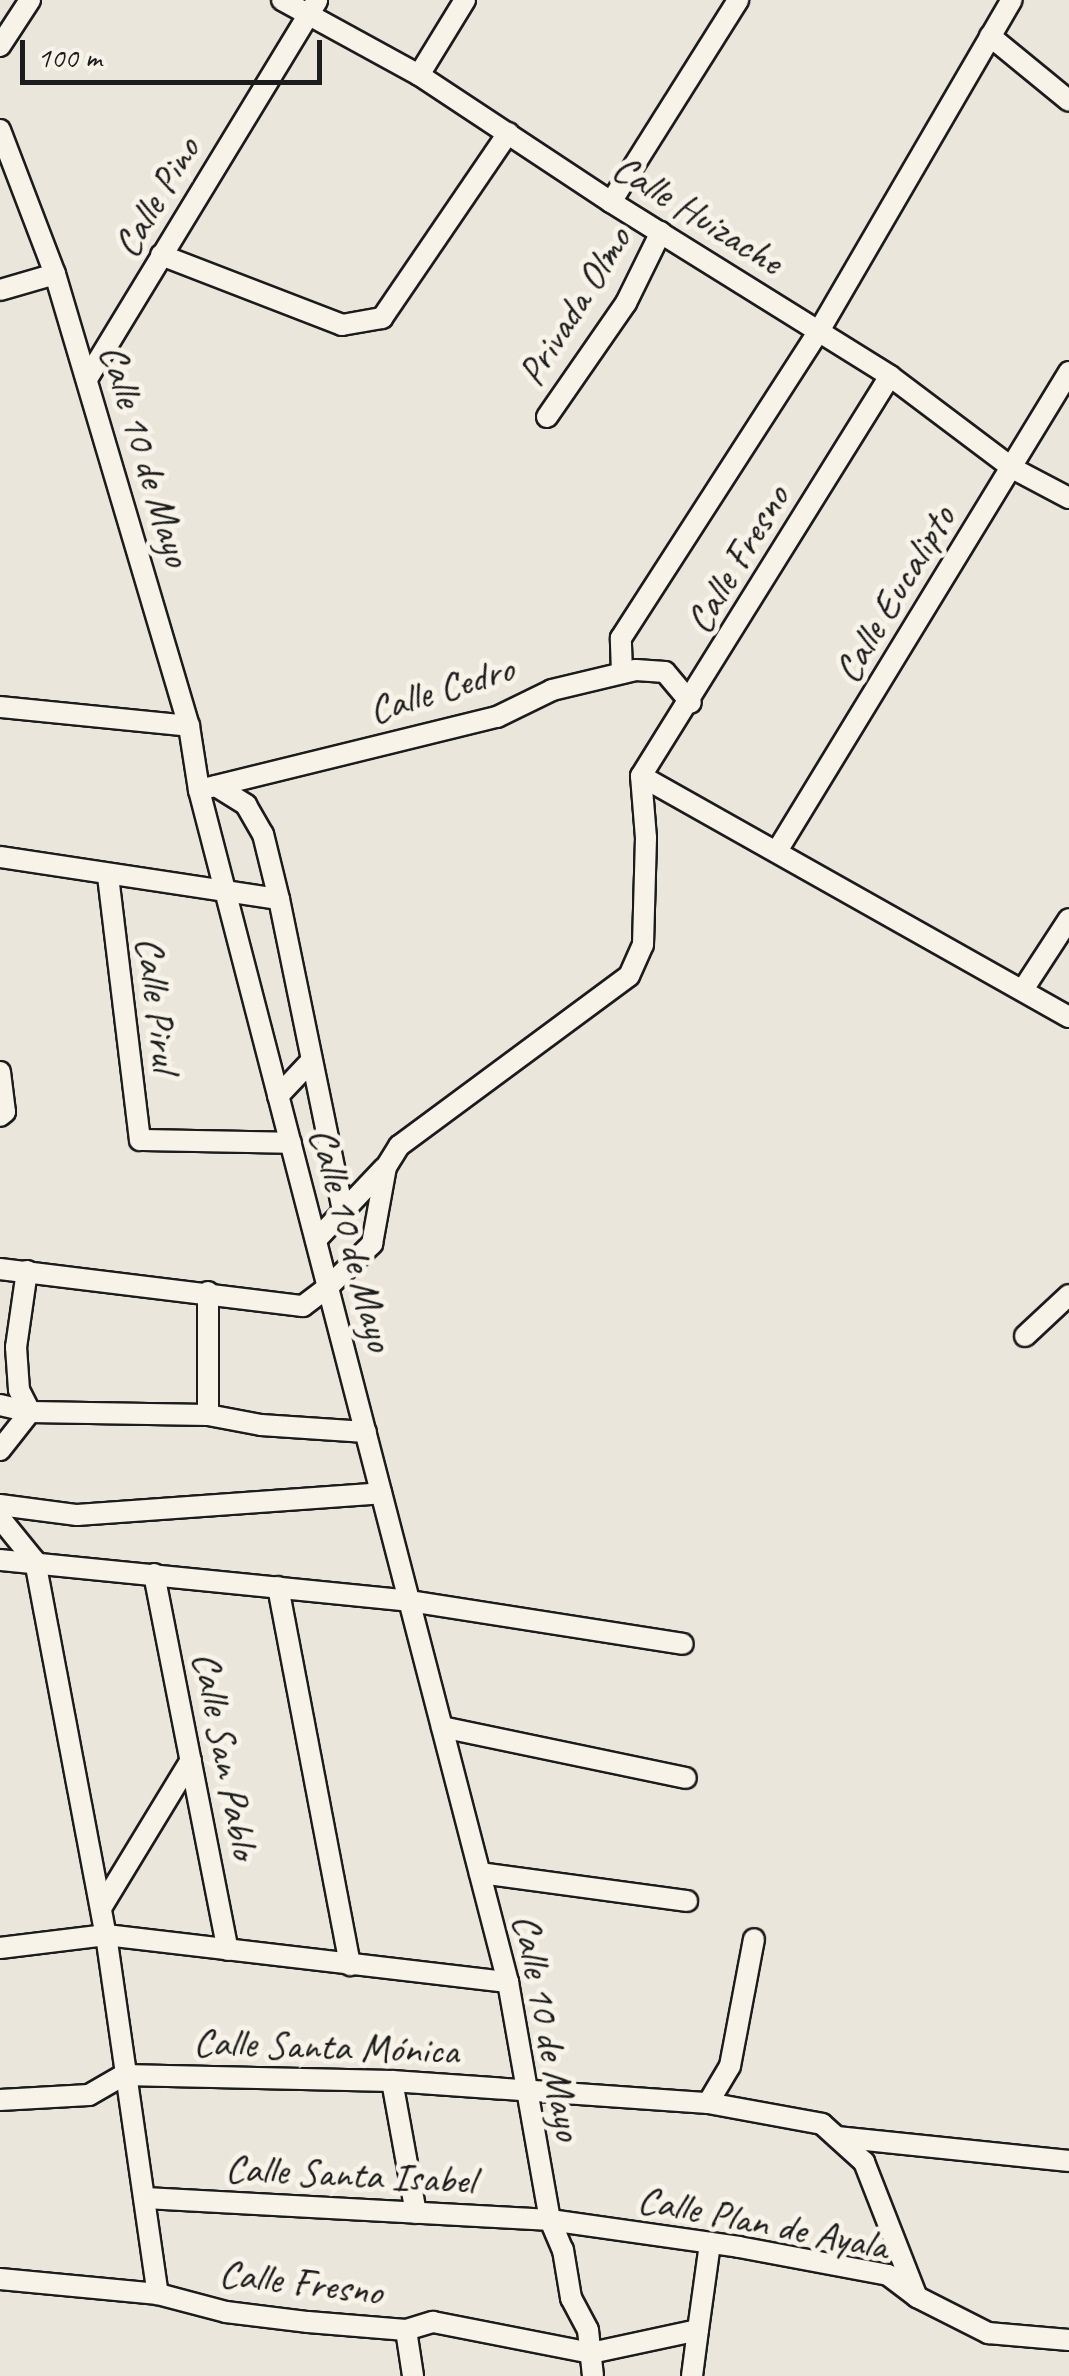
<!DOCTYPE html>
<meta charset="utf-8">
<style>
body{margin:0}
#map{position:relative;width:1069px;height:2376px;overflow:hidden;background:#eae6dc;font-family:Caveat,sans-serif}
div>[style]{position:absolute}
[style*='--x']{left:calc(var(--x)*1px);top:calc(var(--y)*1px);width:calc(var(--w)*1px);rotate:calc(var(--a)*1deg)}
.roads{filter:drop-shadow(2px 0 #1c1c1c) drop-shadow(-2px 0 #1c1c1c) drop-shadow(0 2px #1c1c1c) drop-shadow(0 -2px #1c1c1c)}
.minor>*{height:20px;margin:-10px;padding:0 10px;transform-origin:10px;border-radius:10px;background:#f7f3e8}
span{translate:-50% -50%;white-space:nowrap;text-align:center;line-height:1.15;-webkit-text-stroke:10px #f7f3e8;paint-order:stroke}
.street-label{font-size:40px;color:#1c1c1c}
.scale{position:absolute;left:20px;top:40px;width:302px;height:45px;box-sizing:border-box;border:5px solid #1c1c1c;border-top:0;padding-left:12px;font-size:30px;line-height:35px;white-space:nowrap;color:#1c1c1c;-webkit-text-stroke:8px #f7f3e8;paint-order:stroke}
</style>
<div id="map">
<div class="roads">
<div class="minor">
<div style="--x:282;--y:0;--w:156;--a:28.7"></div>
<div style="--x:419;--y:75;--w:230;--a:33.5"></div>
<div style="--x:611;--y:202;--w:329;--a:31.9"></div>
<div style="--x:890;--y:376;--w:153;--a:37"></div>
<div style="--x:1012;--y:468;--w:64;--a:27.8"></div>
<div style="--x:990;--y:36;--w:102;--a:39.4"></div>
<div style="--x:0;--y:46;--w:55;--a:-56.9"></div>
<div style="--x:419;--y:75;--w:88;--a:-58.5"></div>
<div style="--x:0;--y:130;--w:154;--a:69.1"></div>
<div style="--x:55;--y:274;--w:471;--a:73.5"></div>
<div style="--x:189;--y:726;--w:65;--a:81.1"></div>
<div style="--x:199;--y:790;--w:1231;--a:75.47"></div>
<div style="--x:508;--y:1982;--w:242;--a:80"></div>
<div style="--x:550;--y:2220;--w:33;--a:67"></div>
<div style="--x:563;--y:2250;--w:49;--a:80.5"></div>
<div style="--x:571;--y:2298;--w:36;--a:62"></div>
<div style="--x:588;--y:2330;--w:46;--a:83.8"></div>
<div style="--x:611;--y:202;--w:239;--a:-57.8"></div>
<div style="--x:161;--y:255;--w:194;--a:21.1"></div>
<div style="--x:342;--y:325;--w:41;--a:-9.9"></div>
<div style="--x:382;--y:318;--w:224;--a:-55.7"></div>
<div style="--x:0;--y:290;--w:57;--a:-16.2"></div>
<div style="--x:87;--y:379;--w:443;--a:-58.7"></div>
<div style="--x:547;--y:417;--w:139;--a:-55.3"></div>
<div style="--x:626;--y:303;--w:79;--a:-63.8"></div>
<div style="--x:622;--y:673;--w:35;--a:-92"></div>
<div style="--x:621;--y:638;--w:365;--a:-57.2"></div>
<div style="--x:819;--y:331;--w:383;--a:-59.8"></div>
<div style="--x:0;--y:707;--w:190;--a:5.7"></div>
<div style="--x:641;--y:776;--w:491;--a:29.4"></div>
<div style="--x:641;--y:776;--w:471;--a:-58.1"></div>
<div style="--x:216;--y:786;--w:36;--a:32"></div>
<div style="--x:246;--y:805;--w:34;--a:60"></div>
<div style="--x:263;--y:834;--w:67;--a:76.2"></div>
<div style="--x:199;--y:790;--w:307;--a:-13.8"></div>
<div style="--x:497;--y:717;--w:61;--a:-26.1"></div>
<div style="--x:552;--y:690;--w:86;--a:-13.4"></div>
<div style="--x:636;--y:670;--w:29;--a:4"></div>
<div style="--x:665;--y:672;--w:40;--a:50"></div>
<div style="--x:777;--y:851;--w:561;--a:-58.63"></div>
<div style="--x:0;--y:857;--w:282;--a:8.6"></div>
<div style="--x:279;--y:899;--w:318;--a:78.4"></div>
<div style="--x:108;--y:876;--w:266;--a:83.1"></div>
<div style="--x:140;--y:1140;--w:151;--a:1.1"></div>
<div style="--x:1024;--y:988;--w:82;--a:-56.9"></div>
<div style="--x:0;--y:1072;--w:40;--a:82.9"></div>
<div style="--x:5;--y:1112;--w:6;--a:141"></div>
<div style="--x:278;--y:1096;--w:48;--a:-46.7"></div>
<div style="--x:316;--y:1240;--w:99;--a:-46.6"></div>
<div style="--x:0;--y:1269;--w:305;--a:7"></div>
<div style="--x:303;--y:1306;--w:31;--a:-37"></div>
<div style="--x:328;--y:1287;--w:62;--a:-44.3"></div>
<div style="--x:372;--y:1244;--w:78;--a:-79.7"></div>
<div style="--x:386;--y:1167;--w:25;--a:-58"></div>
<div style="--x:399;--y:1146;--w:286;--a:-36.5"></div>
<div style="--x:629;--y:976;--w:34;--a:-66"></div>
<div style="--x:643;--y:945;--w:107;--a:-88.4"></div>
<div style="--x:646;--y:838;--w:62;--a:-94.6"></div>
<div style="--x:27;--y:1271;--w:77;--a:98.2"></div>
<div style="--x:16;--y:1347;--w:43;--a:86"></div>
<div style="--x:19;--y:1390;--w:25;--a:63"></div>
<div style="--x:208;--y:1292;--w:123;--a:90"></div>
<div style="--x:1025;--y:1336;--w:60;--a:-43"></div>
<div style="--x:0;--y:1405;--w:31;--a:13"></div>
<div style="--x:30;--y:1412;--w:178;--a:1"></div>
<div style="--x:208;--y:1415;--w:54;--a:10.7"></div>
<div style="--x:261;--y:1425;--w:105;--a:3.8"></div>
<div style="--x:0;--y:1450;--w:48;--a:-51.7"></div>
<div style="--x:0;--y:1505;--w:78;--a:7.4"></div>
<div style="--x:77;--y:1515;--w:305;--a:-4.1"></div>
<div style="--x:0;--y:1518;--w:55;--a:50.9"></div>
<div style="--x:35;--y:1561;--w:381;--a:79.3"></div>
<div style="--x:106;--y:1935;--w:363;--a:81.8"></div>
<div style="--x:0;--y:1560;--w:411;--a:5.7"></div>
<div style="--x:409;--y:1601;--w:277;--a:8.9"></div>
<div style="--x:154;--y:1574;--w:383;--a:78.9"></div>
<div style="--x:278;--y:1587;--w:385;--a:79.2"></div>
<div style="--x:442;--y:1727;--w:249;--a:11.8"></div>
<div style="--x:480;--y:1873;--w:209;--a:7.7"></div>
<div style="--x:101;--y:1908;--w:173;--a:-58.7"></div>
<div style="--x:0;--y:1948;--w:107;--a:-7"></div>
<div style="--x:106;--y:1935;--w:405;--a:6.7"></div>
<div style="--x:392;--y:2081;--w:134;--a:79.7"></div>
<div style="--x:0;--y:2100;--w:89;--a:-3.2"></div>
<div style="--x:89;--y:2095;--w:39;--a:-30"></div>
<div style="--x:123;--y:2075;--w:269;--a:1.3"></div>
<div style="--x:392;--y:2081;--w:317;--a:4"></div>
<div style="--x:708;--y:2103;--w:116;--a:10.4"></div>
<div style="--x:822;--y:2124;--w:57;--a:42.1"></div>
<div style="--x:864;--y:2162;--w:145;--a:68.6"></div>
<div style="--x:708;--y:2103;--w:43;--a:-59.3"></div>
<div style="--x:730;--y:2066;--w:129;--a:-79.3"></div>
<div style="--x:837;--y:2137;--w:233;--a:5.9"></div>
<div style="--x:146;--y:2198;--w:405;--a:3.1"></div>
<div style="--x:550;--y:2220;--w:191;--a:8.1"></div>
<div style="--x:739;--y:2247;--w:152;--a:10.6"></div>
<div style="--x:888;--y:2275;--w:36;--a:37"></div>
<div style="--x:917;--y:2297;--w:80;--a:26.9"></div>
<div style="--x:988;--y:2333;--w:81;--a:4.9"></div>
<div style="--x:0;--y:2279;--w:159;--a:5.4"></div>
<div style="--x:158;--y:2294;--w:70;--a:14.8"></div>
<div style="--x:226;--y:2312;--w:83;--a:7"></div>
<div style="--x:308;--y:2322;--w:98;--a:4.7"></div>
<div style="--x:406;--y:2330;--w:28;--a:-17"></div>
<div style="--x:433;--y:2322;--w:161;--a:11.1"></div>
<div style="--x:591;--y:2353;--w:109;--a:-12.1"></div>
<div style="--x:698;--y:2330;--w:88;--a:-82.1"></div>
<div style="--x:406;--y:2330;--w:47;--a:81.3"></div>
<div style="--x:692;--y:2376;--w:46;--a:-82.6"></div>
</div>
</div>
<div class="street-label">
<span style="left:156px;top:197px;rotate:-59deg">Calle Pino</span>
<span style="left:698px;top:214px;rotate:32deg">Calle Huizache</span>
<span style="left:574px;top:306px;rotate:-58deg">Privada Olmo</span>
<span style="left:146px;top:455px;rotate:73deg">Calle 10 de Mayo</span>
<span style="left:737px;top:559px;rotate:-59deg">Calle Fresno</span>
<span style="left:894px;top:594px;rotate:-59deg">Calle Eucalipto</span>
<span style="left:441px;top:689px;rotate:-17deg">Calle Cedro</span>
<span style="left:158px;top:1004px;rotate:83deg">Calle Pirul</span>
<span style="left:352px;top:1239px;rotate:75deg">Calle 10 de Mayo</span>
<span style="left:226px;top:1755px;rotate:79deg">Calle San Pablo</span>
<span style="left:548px;top:2027px;rotate:79deg">Calle 10 de Mayo</span>
<span style="left:326px;top:2046px;rotate:2deg">Calle Santa Mónica</span>
<span style="left:350px;top:2174px;rotate:3deg">Calle Santa Isabel</span>
<span style="left:763px;top:2222px;rotate:11deg">Calle Plan de Ayala</span>
<span style="left:301px;top:2282px;rotate:7deg">Calle Fresno</span>
</div>
<div class="scale">100 m</div>
</div>
